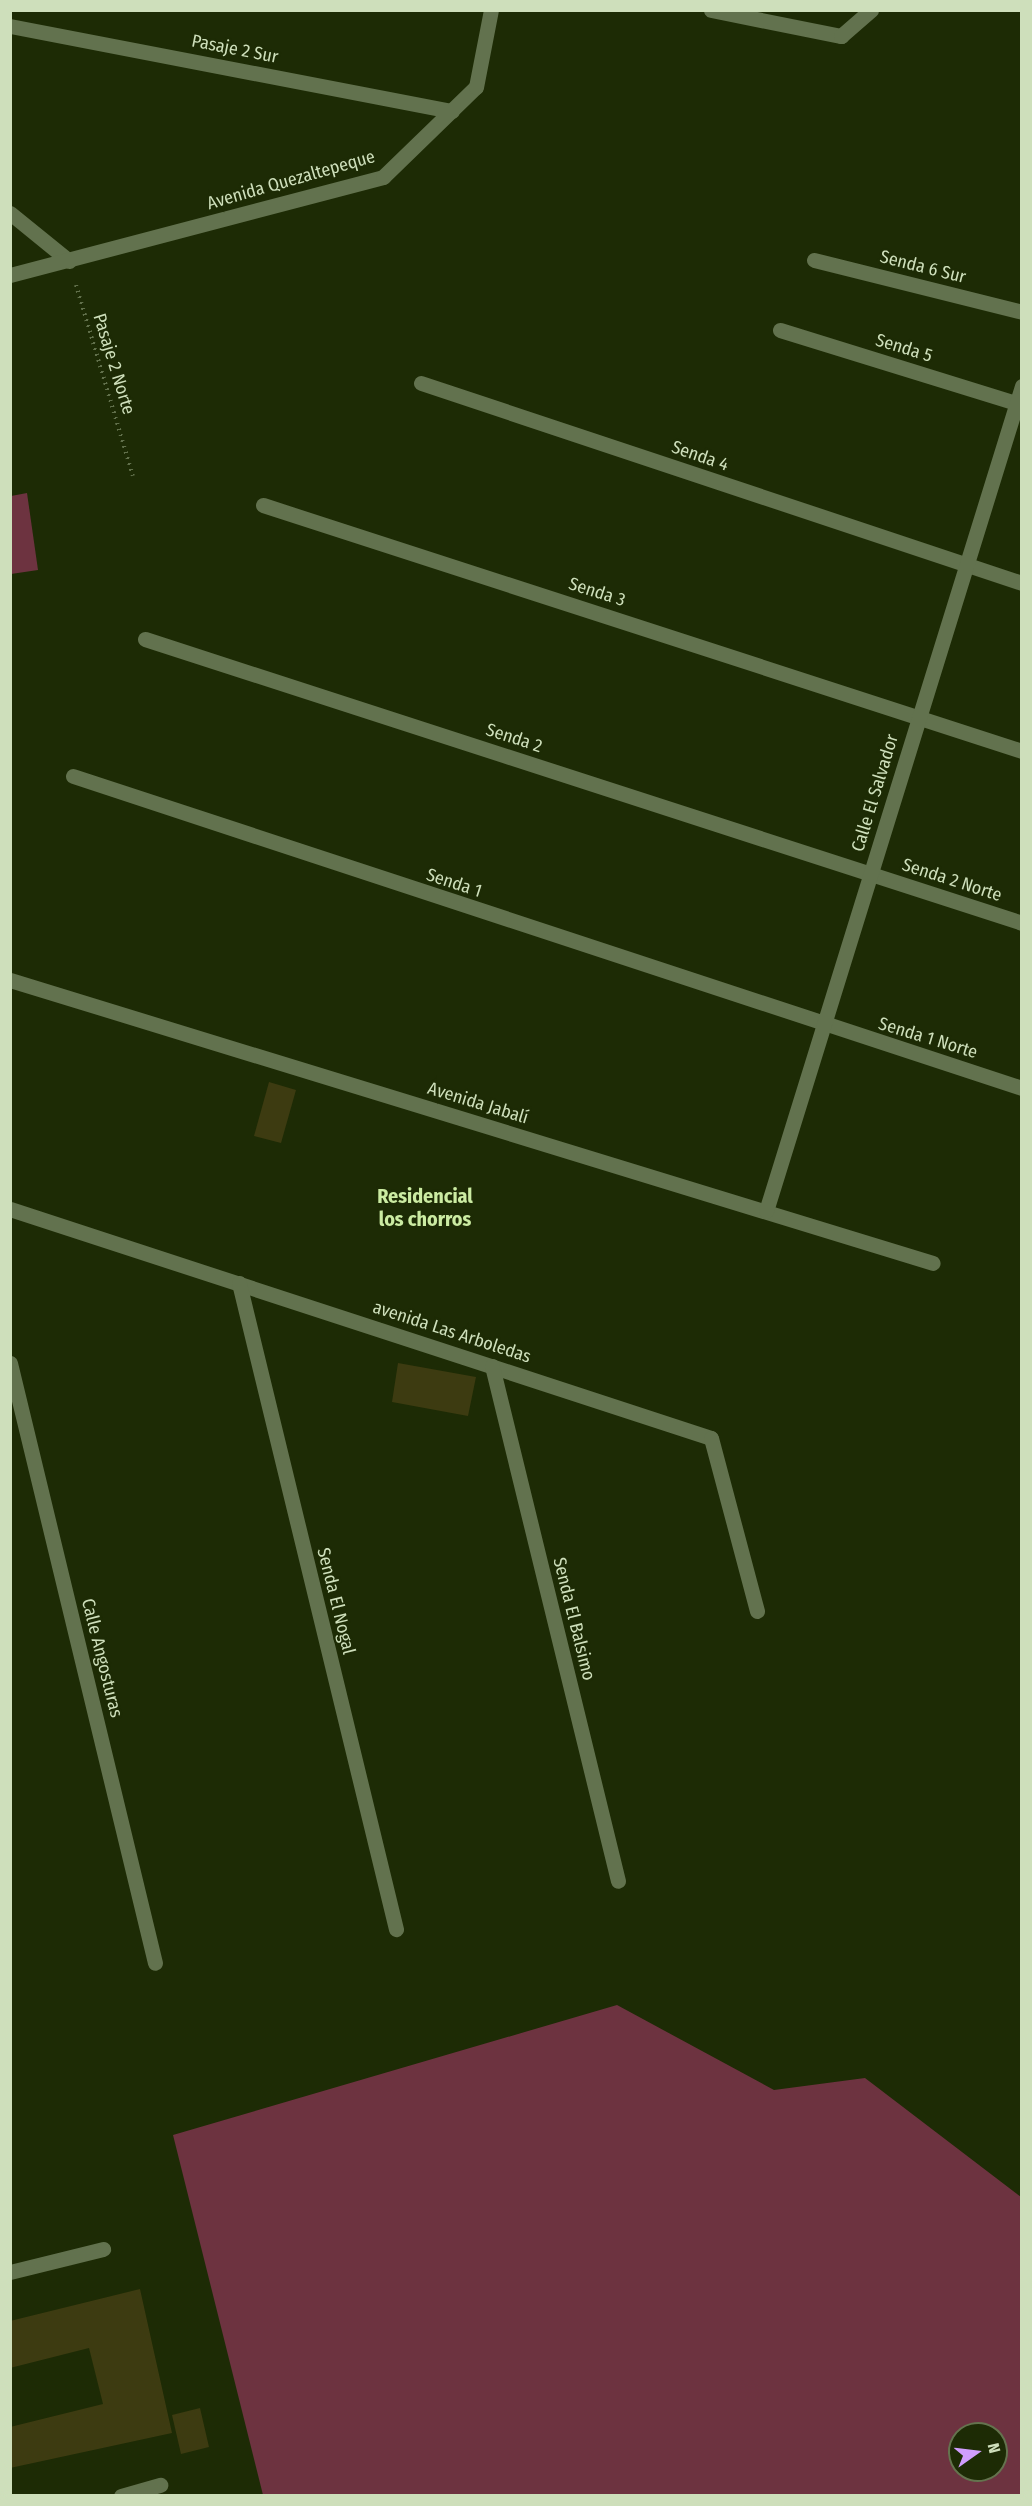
<!DOCTYPE html>
<meta charset="utf-8">
<style>
body{margin:0}
#map{position:relative;width:1032px;height:2506px;overflow:hidden;background:#1d2b05;font-family:"Fira Sans Condensed",sans-serif}
div>[style]{position:absolute}
[style*='--x']{left:calc(var(--x)*1px);top:calc(var(--y)*1px);width:calc(var(--w)*1px);rotate:calc(var(--a)*1deg)}
.green>*{inset:0;background:#6d3340}
.building>*{inset:0;background:#3d3b11}
.path>*{height:4px;margin-top:-2px;transform-origin:0;background:repeating-linear-gradient(90deg,#61704b 0 1.5px,transparent 0 6px)}
.minor>*{height:15px;margin:-7.5px;padding:0 7.5px;transform-origin:7.5px;border-radius:7.5px;background:#62724e}
span{translate:-50% -50%;white-space:nowrap;text-align:center;line-height:1.15;-webkit-text-stroke:4.5px #1d2b05;paint-order:stroke}
.street-label{font-size:18px;color:#cedfbb}
.neighbourhood-label{font-size:20px;color:#cbeba2;font-weight:700}
.frame{position:absolute;inset:0;border:12px solid #cedfbb;pointer-events:none}
.north{position:absolute;left:948px;top:2422px;width:60px;height:60px;box-sizing:border-box;background:#1d2b05;border:2px solid #64734e;border-radius:50%;rotate:76deg;font-size:16px;font-weight:700;line-height:24px;text-align:center;color:#cedfbb}
.north::after{content:'';display:block;margin:auto;width:21px;height:27px;background:#d09dfe;clip-path:polygon(50% 0,100% 100%,50% 72%,0 100%)}
</style>
<div id="map">
<div class="green">
<div style="clip-path:polygon(27px 493px,38px 570px,11px 574px,11px 496px)"></div>
<div style="clip-path:polygon(evenodd,617px 2005px,774px 2090px,865px 2078px,1021px 2197px,1021px 2495px,263px 2495px,173px 2135px,617px 2005px,960px 2434px,996px 2434px,996px 2470px,960px 2470px,960px 2434px)"></div>
</div>
<div class="building">
<div style="clip-path:polygon(269px 1082px,296px 1090px,281px 1143px,254px 1136px)"></div>
<div style="clip-path:polygon(398px 1363px,476px 1377px,468px 1416px,392px 1402px)"></div>
<div style="clip-path:polygon(140px 2289px,172px 2433px,10px 2468px,10px 2427px,103px 2404px,89px 2348px,10px 2368px,10px 2321px)"></div>
<div style="clip-path:polygon(200px 2408px,209px 2447px,181px 2454px,172px 2415px)"></div>
</div>
<div class="path">
<div style="--x:76;--y:285;--w:199;--a:73.4"></div>
</div>
<div class="minor">
<div style="--x:711;--y:10;--w:133;--a:11.3"></div>
<div style="--x:841;--y:36;--w:40;--a:-41"></div>
<div style="--x:10;--y:26;--w:450;--a:10.9"></div>
<div style="--x:10;--y:213;--w:76;--a:39.1"></div>
<div style="--x:814;--y:260;--w:214;--a:14"></div>
<div style="--x:10;--y:275;--w:386;--a:-14.7"></div>
<div style="--x:383;--y:177;--w:129;--a:-44.1"></div>
<div style="--x:476;--y:87;--w:78;--a:-79"></div>
<div style="--x:780;--y:330;--w:253;--a:17.2"></div>
<div style="--x:421;--y:383;--w:633;--a:18.41"></div>
<div style="--x:263;--y:505;--w:798;--a:17.96"></div>
<div style="--x:145;--y:639;--w:922;--a:17.94"></div>
<div style="--x:73;--y:776;--w:999;--a:18.2"></div>
<div style="--x:10;--y:980;--w:965;--a:17.05"></div>
<div style="--x:10;--y:1209;--w:737;--a:18.09"></div>
<div style="--x:711;--y:1438;--w:179;--a:75.1"></div>
<div style="--x:766;--y:1211;--w:864;--a:-72.76"></div>
<div style="--x:239;--y:1283;--w:665;--a:76.34"></div>
<div style="--x:10;--y:1363;--w:617;--a:76.41"></div>
<div style="--x:492;--y:1366;--w:530;--a:76.25"></div>
<div style="--x:10;--y:2272;--w:96;--a:-13.9"></div>
<div style="--x:121;--y:2496;--w:41;--a:-15.8"></div>
</div>
<div class="street-label">
<span style="left:235px;top:49px;rotate:11deg">Pasaje 2 Sur</span>
<span style="left:291px;top:180px;rotate:-16deg">Avenida Quezaltepeque</span>
<span style="left:923px;top:267px;rotate:14deg">Senda 6 Sur</span>
<span style="left:904px;top:348px;rotate:17deg">Senda 5</span>
<span style="left:114px;top:364px;rotate:73deg">Pasaje 2 Norte</span>
<span style="left:700px;top:456px;rotate:19deg">Senda 4</span>
<span style="left:597px;top:592px;rotate:18deg">Senda 3</span>
<span style="left:514px;top:738px;rotate:18deg">Senda 2</span>
<span style="left:875px;top:793px;rotate:-73deg">Calle El Salvador</span>
<span style="left:952px;top:880px;rotate:18deg">Senda 2 Norte</span>
<span style="left:454px;top:883px;rotate:18deg">Senda 1</span>
<span style="left:928px;top:1038px;rotate:17deg">Senda 1 Norte</span>
<span style="left:478px;top:1103px;rotate:17deg">Avenida Jabalí</span>
<span style="left:452px;top:1332px;rotate:18deg">avenida Las Arboledas</span>
<span style="left:336px;top:1601px;rotate:76deg">Senda El Nogal</span>
<span style="left:574px;top:1619px;rotate:76deg">Senda El Balsimo</span>
<span style="left:102px;top:1658px;rotate:76deg">Calle Angosturas</span>
</div>
<div class="neighbourhood-label">
<span style="left:425px;top:1208px">Residencial<br>los chorros</span>
</div>
<div class="frame"></div>
<div class="north">N</div>
</div>
